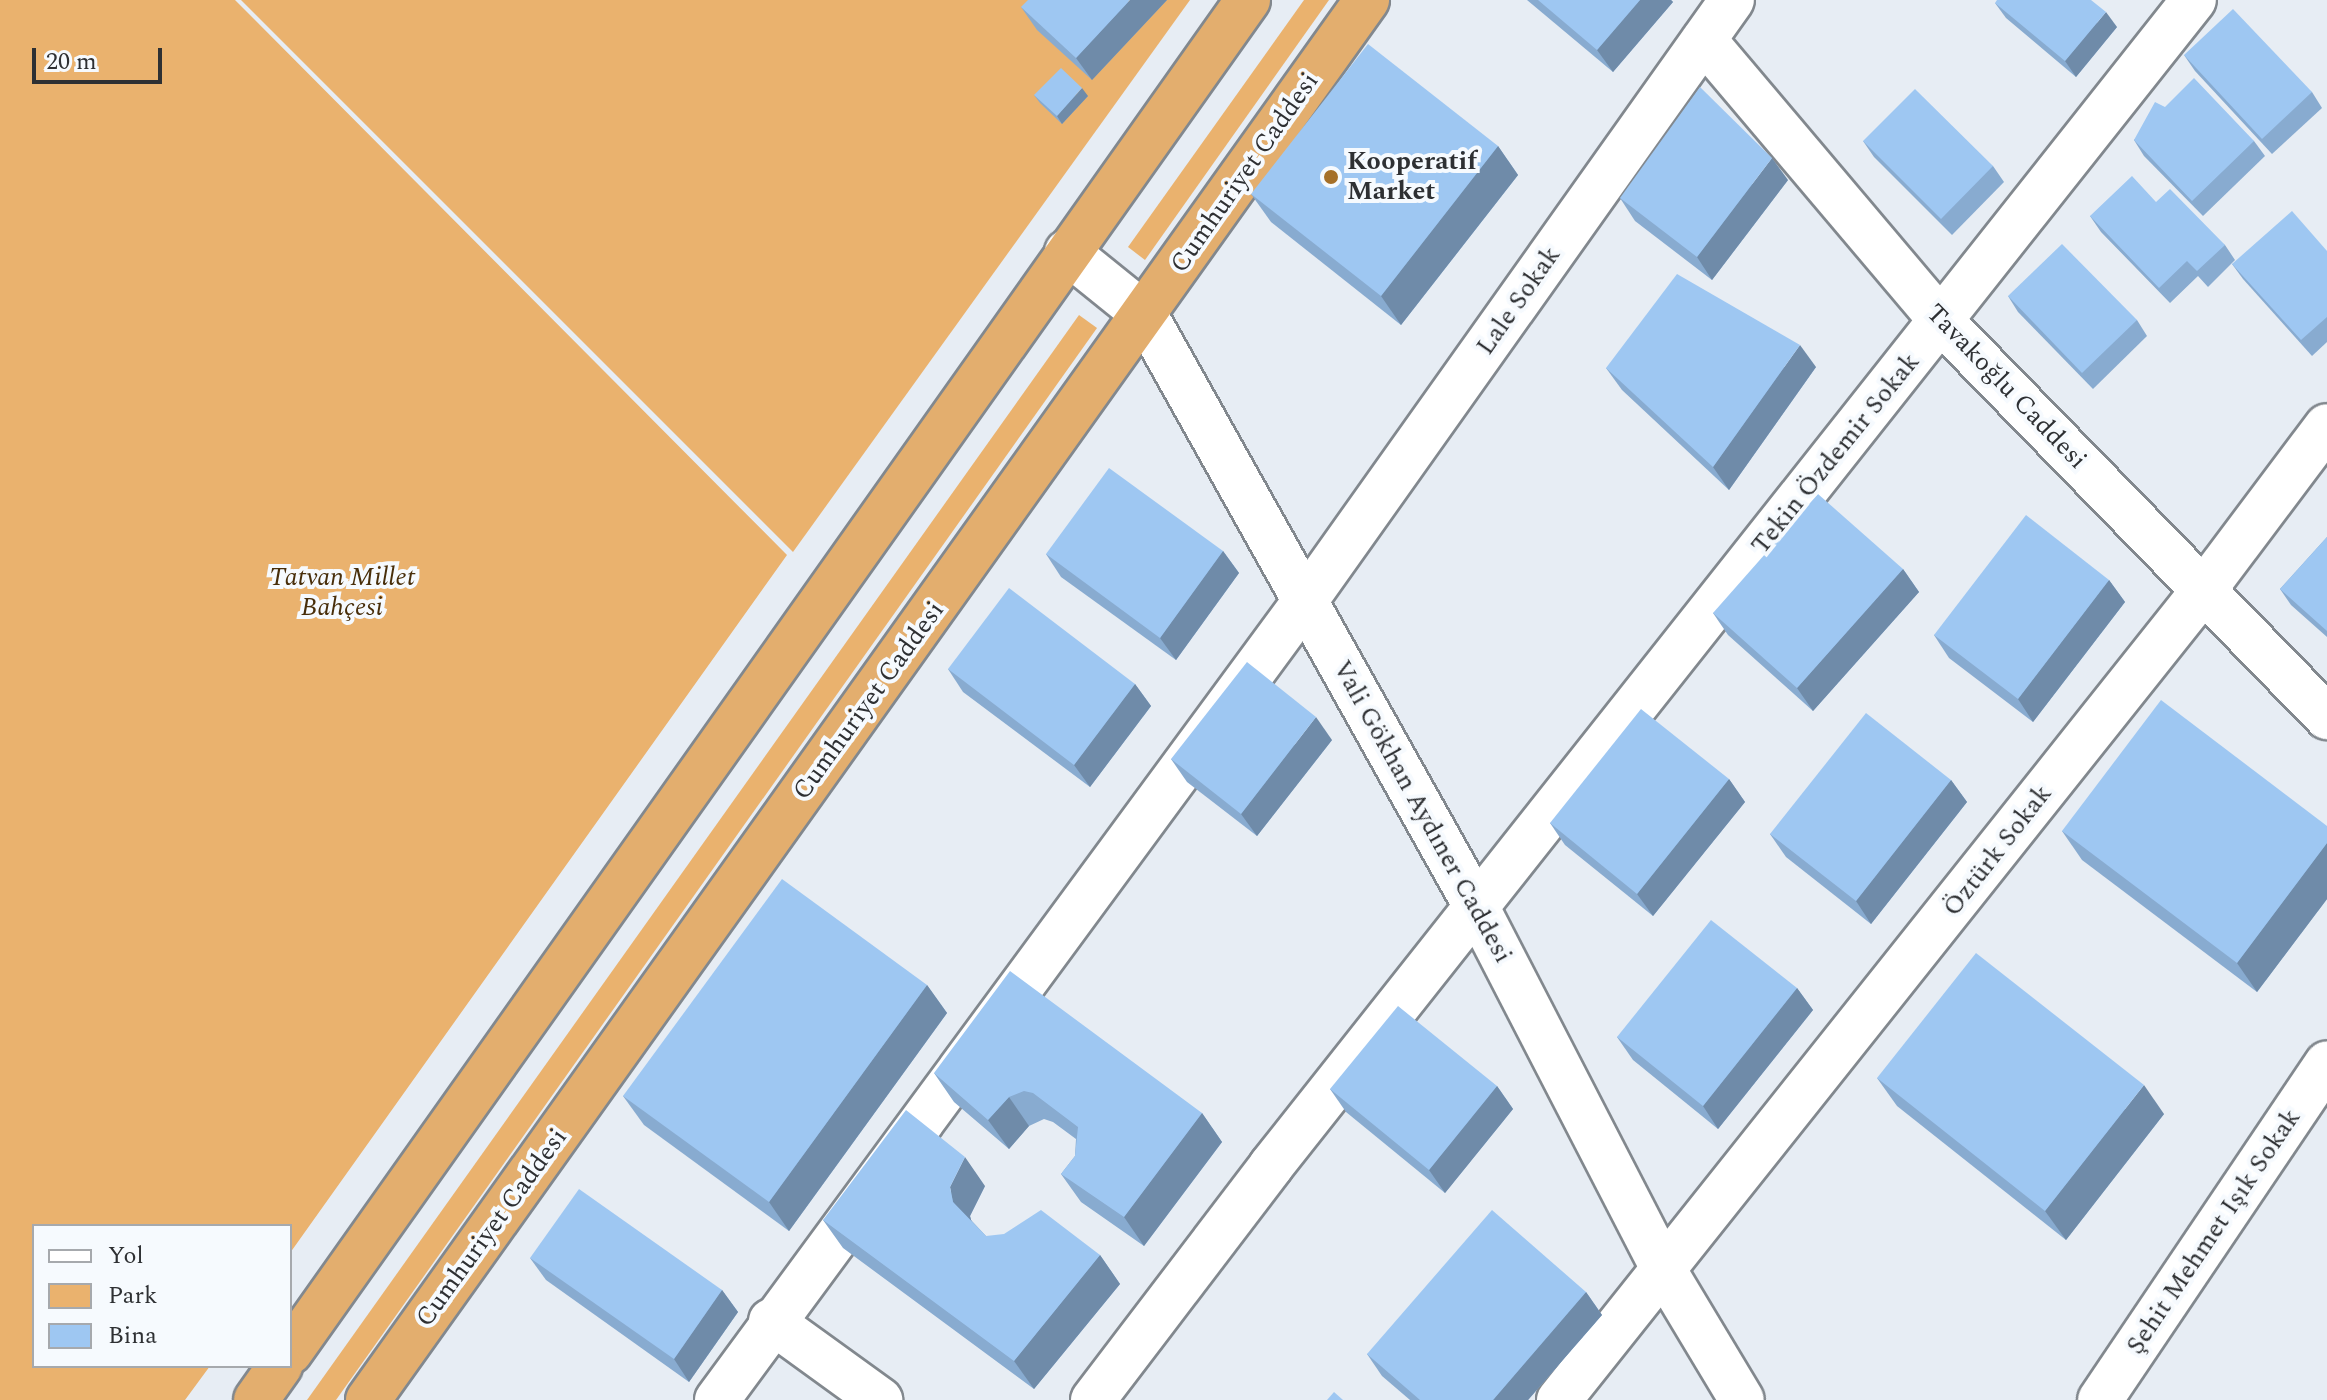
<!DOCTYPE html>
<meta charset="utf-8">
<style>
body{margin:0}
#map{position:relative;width:2327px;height:1400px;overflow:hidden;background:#e7edf4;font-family:Spectral,serif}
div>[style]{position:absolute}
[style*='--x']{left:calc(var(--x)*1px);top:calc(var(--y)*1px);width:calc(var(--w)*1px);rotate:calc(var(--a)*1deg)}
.green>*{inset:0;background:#eab26e}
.roads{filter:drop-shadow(2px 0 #82888e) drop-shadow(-2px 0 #82888e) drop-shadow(0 2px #82888e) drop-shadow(0 -2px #82888e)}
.minor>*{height:44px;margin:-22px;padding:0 22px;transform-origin:22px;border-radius:22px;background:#fff}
.highway>*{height:44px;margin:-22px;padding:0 22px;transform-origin:22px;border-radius:22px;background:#e3ae6e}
.wall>*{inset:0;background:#88abd0}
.shaded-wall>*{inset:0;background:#6f8ba9}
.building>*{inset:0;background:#9ec7f2}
.dots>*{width:22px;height:22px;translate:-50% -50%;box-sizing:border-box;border:4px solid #f6fafe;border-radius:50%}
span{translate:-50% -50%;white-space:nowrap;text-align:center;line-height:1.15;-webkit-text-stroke:8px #f6fafe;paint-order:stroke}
.poi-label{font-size:26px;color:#2e3033;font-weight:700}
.left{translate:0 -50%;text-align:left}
.street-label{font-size:26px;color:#2e3033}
.park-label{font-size:26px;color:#482e0a;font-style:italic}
.legend{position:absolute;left:32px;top:1224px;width:260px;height:144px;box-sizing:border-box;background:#f6fafe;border:2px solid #a6a9ad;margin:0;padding:10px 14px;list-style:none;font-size:24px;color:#2e3033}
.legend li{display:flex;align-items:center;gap:16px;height:40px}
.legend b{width:40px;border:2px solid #a6a9ad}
.scale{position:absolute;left:32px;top:48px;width:130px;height:36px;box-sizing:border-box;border:4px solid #2e3033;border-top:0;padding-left:10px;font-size:24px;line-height:28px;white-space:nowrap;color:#2e3033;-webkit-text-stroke:6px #f6fafe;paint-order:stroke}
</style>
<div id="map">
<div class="green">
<div style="clip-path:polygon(0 0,235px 0,787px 555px,290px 1253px,290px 1226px,34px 1226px,34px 1366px,210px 1366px,185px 1400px,0 1400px)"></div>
<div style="clip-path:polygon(241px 0,1190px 0,793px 552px)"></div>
<div style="clip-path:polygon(1304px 0,1329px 0,1145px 260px,1128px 247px)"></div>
<div style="clip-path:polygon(1079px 315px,1097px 328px,336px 1400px,307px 1400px)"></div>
</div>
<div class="roads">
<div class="minor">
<div style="--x:1704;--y:40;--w:369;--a:49.8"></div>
<div style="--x:1942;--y:322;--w:552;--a:45.73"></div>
<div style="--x:1067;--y:252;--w:100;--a:38.9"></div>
<div style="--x:1145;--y:315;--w:680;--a:60.76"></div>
<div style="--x:1477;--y:908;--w:410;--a:62.7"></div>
<div style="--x:1665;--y:1272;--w:149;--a:59"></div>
<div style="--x:771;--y:1321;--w:135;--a:35.9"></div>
<div style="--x:717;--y:1400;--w:992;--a:-53.65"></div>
<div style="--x:1305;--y:601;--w:737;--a:-54.61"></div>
<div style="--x:1093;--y:1400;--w:294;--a:-52.7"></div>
<div style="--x:1271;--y:1166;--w:1487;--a:-51.64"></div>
<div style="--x:1559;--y:1400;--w:1034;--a:-51.48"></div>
<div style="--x:2203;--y:591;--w:206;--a:-53.1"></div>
<div style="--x:2100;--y:1400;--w:406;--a:-56"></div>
</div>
<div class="highway">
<div style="--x:290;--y:1352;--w:1657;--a:-54.68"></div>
<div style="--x:256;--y:1400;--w:42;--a:-54.8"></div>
<div style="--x:368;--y:1400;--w:1720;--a:-54.49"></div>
</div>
</div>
<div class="wall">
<div style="clip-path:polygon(1167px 0,1092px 80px,1037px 30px,1021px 7px)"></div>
<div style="clip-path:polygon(1527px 0,1671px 0,1673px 2px,1613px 72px)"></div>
<div style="clip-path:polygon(1995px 3px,2117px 27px,2076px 77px,2006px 18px)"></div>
<div style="clip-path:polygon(2184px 55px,2312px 92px,2322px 108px,2272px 154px,2195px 71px)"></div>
<div style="clip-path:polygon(1034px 95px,1088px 96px,1062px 124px,1040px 103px)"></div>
<div style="clip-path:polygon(2165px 107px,2254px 141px,2265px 156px,2203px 216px,2144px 156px,2134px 140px)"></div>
<div style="clip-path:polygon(1863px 141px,1993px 166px,2004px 182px,1952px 235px,1874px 157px)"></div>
<div style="clip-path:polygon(1498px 146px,1518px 175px,1401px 325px,1271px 222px,1251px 194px)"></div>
<div style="clip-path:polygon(1788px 180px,1712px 280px,1635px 221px,1620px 198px)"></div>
<div style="clip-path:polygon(2156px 202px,2225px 245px,2235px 260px,2208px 287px,2198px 276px,2170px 303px,2101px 232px,2090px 216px)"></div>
<div style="clip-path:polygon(2327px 251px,2327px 342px,2312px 356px,2243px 279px,2232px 264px)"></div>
<div style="clip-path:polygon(2008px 296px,2137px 320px,2147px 336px,2093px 389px,2018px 312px)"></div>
<div style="clip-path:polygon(1816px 367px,1729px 490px,1622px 390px,1606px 368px)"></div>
<div style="clip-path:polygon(2327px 537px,2327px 637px,2291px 605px,2280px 589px)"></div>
<div style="clip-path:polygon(1223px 551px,1239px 573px,1176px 660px,1061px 577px,1046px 554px)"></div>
<div style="clip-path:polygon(1903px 569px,1919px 592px,1813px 711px,1728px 635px,1713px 613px)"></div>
<div style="clip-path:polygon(2109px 580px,2125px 602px,2033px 722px,1949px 658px,1934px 635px)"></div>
<div style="clip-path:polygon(948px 669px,1135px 684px,1151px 706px,1090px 787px,963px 692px)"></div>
<div style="clip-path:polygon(1332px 740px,1257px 836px,1187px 782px,1171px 759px)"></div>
<div style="clip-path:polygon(1729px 779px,1745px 802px,1653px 916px,1565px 845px,1550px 823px)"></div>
<div style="clip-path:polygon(1951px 780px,1967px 802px,1871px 924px,1786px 857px,1770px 834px)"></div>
<div style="clip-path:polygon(2327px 826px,2327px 899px,2257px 992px,2082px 860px,2062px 831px)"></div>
<div style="clip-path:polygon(927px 985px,947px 1013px,789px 1231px,644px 1125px,623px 1096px)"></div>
<div style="clip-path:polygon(1797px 988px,1813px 1010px,1718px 1129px,1633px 1060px,1617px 1037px)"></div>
<div style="clip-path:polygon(934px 1073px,1202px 1113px,1222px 1142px,1144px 1246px,1081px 1202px,1061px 1174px,1075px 1156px,1076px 1139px,1053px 1122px,1044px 1119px,1029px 1126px,1009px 1149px,954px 1102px)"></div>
<div style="clip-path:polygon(1877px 1078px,2164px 1114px,2066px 1240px,1897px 1106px)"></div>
<div style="clip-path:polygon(1497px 1086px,1513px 1109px,1445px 1193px,1346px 1112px,1330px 1089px)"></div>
<div style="clip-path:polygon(985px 1186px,970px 1216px,971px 1220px,986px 1236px,1100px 1255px,1120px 1284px,1034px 1389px,843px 1248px,823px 1220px)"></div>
<div style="clip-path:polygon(530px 1258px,722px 1290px,738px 1312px,689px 1382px,546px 1280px)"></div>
<div style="clip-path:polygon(1586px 1292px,1602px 1315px,1528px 1400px,1410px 1400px,1382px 1376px,1367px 1354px)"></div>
</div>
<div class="shaded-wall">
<div style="clip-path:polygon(1130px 0,1167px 0,1092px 80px,1076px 58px)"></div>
<div style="clip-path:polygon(1640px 0,1671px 0,1673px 2px,1613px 72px,1597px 50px)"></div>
<div style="clip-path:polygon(2106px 12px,2117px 27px,2076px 77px,2065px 61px)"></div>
<div style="clip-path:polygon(1082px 88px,1088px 96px,1062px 124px,1057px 116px)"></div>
<div style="clip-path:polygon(1498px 146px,1518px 175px,1401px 325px,1381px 296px)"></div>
<div style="clip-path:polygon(1772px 158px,1788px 180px,1712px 280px,1697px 257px)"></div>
<div style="clip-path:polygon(1800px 345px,1816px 367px,1729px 490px,1713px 467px)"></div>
<div style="clip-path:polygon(1223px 551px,1239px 573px,1176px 660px,1160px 638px)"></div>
<div style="clip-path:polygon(1903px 569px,1919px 592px,1813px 711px,1797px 688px)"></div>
<div style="clip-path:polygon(2109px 580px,2125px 602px,2033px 722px,2018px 699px)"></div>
<div style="clip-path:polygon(1135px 684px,1151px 706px,1090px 787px,1074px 765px)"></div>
<div style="clip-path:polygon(1316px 717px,1332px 740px,1257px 836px,1241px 814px)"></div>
<div style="clip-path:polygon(1729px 779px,1745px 802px,1653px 916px,1637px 894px)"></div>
<div style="clip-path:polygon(1951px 780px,1967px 802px,1871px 924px,1856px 901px)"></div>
<div style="clip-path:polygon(2327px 843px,2327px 899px,2257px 992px,2237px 963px)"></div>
<div style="clip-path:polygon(927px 985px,947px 1013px,789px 1231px,769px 1202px)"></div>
<div style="clip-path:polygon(1797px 988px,1813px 1010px,1718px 1129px,1703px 1106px)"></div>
<div style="clip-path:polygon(2144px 1085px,2164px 1114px,2066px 1240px,2045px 1211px)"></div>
<div style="clip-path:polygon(1497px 1086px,1513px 1109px,1445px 1193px,1429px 1170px)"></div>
<div style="clip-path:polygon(1009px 1097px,1029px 1126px,1009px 1149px,988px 1120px)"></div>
<div style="clip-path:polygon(1202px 1113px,1222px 1142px,1144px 1246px,1124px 1217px)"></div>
<div style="clip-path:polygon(965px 1157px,985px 1186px,970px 1216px,974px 1230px,953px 1202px,950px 1187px)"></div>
<div style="clip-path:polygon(1100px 1255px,1120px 1284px,1034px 1389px,1014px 1361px)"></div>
<div style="clip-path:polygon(722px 1290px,738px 1312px,689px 1382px,674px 1359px)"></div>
<div style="clip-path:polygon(1586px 1292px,1602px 1315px,1528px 1400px,1493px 1400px)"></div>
</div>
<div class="building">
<div style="clip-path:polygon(1028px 0,1130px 0,1076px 58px,1021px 7px)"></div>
<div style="clip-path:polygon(1538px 0,1640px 0,1597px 50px)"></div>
<div style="clip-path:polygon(1997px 0,2091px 0,2106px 12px,2065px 61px,1995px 3px)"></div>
<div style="clip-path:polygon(2233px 9px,2312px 92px,2262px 139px,2184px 55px)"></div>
<div style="clip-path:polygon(1368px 44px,1498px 146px,1381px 296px,1251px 194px)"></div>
<div style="clip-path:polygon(1061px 68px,1082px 88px,1057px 116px,1034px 95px)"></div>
<div style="clip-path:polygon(2194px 78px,2254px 141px,2192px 201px,2134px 140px,2155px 102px,2165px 107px)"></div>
<div style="clip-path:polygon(1700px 87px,1772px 158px,1697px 257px,1620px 198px)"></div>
<div style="clip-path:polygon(1915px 89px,1993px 166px,1941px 219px,1863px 141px)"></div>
<div style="clip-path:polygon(2132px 176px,2156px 202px,2170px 189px,2225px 245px,2197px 271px,2187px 261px,2159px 288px,2090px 216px)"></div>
<div style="clip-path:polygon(2292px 211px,2327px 251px,2327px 317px,2301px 340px,2232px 264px)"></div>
<div style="clip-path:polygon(2062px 244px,2137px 320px,2082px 373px,2008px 296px)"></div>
<div style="clip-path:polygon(1677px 274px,1800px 345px,1713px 467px,1606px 368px)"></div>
<div style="clip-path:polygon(1109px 468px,1223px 551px,1160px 638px,1046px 554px)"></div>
<div style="clip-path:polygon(1818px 494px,1903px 569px,1797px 688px,1713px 613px)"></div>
<div style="clip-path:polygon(2026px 515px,2109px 580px,2018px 699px,1934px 635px)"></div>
<div style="clip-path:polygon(2327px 537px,2327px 631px,2280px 589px)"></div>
<div style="clip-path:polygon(1009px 588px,1135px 684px,1074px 765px,948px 669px)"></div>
<div style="clip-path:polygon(1247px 662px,1316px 717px,1241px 814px,1171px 759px)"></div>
<div style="clip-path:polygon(2161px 700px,2327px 826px,2327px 843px,2237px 963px,2062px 831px)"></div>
<div style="clip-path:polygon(1641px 709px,1729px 779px,1637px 894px,1550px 823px)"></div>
<div style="clip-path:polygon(1866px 713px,1951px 780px,1856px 901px,1770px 834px)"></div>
<div style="clip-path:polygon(782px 879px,927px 985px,769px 1202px,623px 1096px)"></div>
<div style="clip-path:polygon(1711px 920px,1797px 988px,1703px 1106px,1617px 1037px)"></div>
<div style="clip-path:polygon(1976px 953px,2144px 1085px,2045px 1211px,1877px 1078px)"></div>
<div style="clip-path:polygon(1010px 971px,1202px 1113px,1124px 1217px,1061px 1174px,1075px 1156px,1078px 1127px,1033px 1093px,1024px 1091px,1009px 1097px,988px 1120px,934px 1073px)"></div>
<div style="clip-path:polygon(1398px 1006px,1497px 1086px,1429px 1170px,1330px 1089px)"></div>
<div style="clip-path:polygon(906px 1110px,965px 1157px,950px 1187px,953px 1202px,986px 1236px,1004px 1234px,1041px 1210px,1100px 1255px,1014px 1361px,823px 1220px)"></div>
<div style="clip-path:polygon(579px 1189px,722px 1290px,674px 1359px,530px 1258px)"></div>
<div style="clip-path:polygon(1492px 1210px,1586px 1292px,1493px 1400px,1420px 1400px,1367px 1354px)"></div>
<div style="clip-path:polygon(1334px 1392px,1343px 1400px,1327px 1400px)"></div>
</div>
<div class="dots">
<div style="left:1331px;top:177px;background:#a57029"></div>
</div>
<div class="poi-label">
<span class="left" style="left:1347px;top:177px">Kooperatif<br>Market</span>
</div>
<div class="street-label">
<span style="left:1245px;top:173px;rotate:-55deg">Cumhuriyet Caddesi</span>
<span style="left:1519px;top:301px;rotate:-55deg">Lale Sokak</span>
<span style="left:2006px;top:387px;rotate:46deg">Tavakoğlu Caddesi</span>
<span style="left:1836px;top:454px;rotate:-51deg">Tekin Özdemir Sokak</span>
<span style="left:869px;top:701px;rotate:-54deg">Cumhuriyet Caddesi</span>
<span style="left:1422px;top:812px;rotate:61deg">Vali Gökhan Aydıner Caddesi</span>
<span style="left:1998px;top:851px;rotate:-52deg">Öztürk Sokak</span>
<span style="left:492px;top:1228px;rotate:-54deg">Cumhuriyet Caddesi</span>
<span style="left:2214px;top:1232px;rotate:-56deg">Şehit Mehmet Işık Sokak</span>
</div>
<div class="park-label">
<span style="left:342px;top:593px">Tatvan Millet<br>Bahçesi</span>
</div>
<ul class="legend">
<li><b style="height:10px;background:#fff"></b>Yol</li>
<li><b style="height:22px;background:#eab26e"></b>Park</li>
<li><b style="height:22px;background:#9ec7f2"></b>Bina</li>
</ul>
<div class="scale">20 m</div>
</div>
